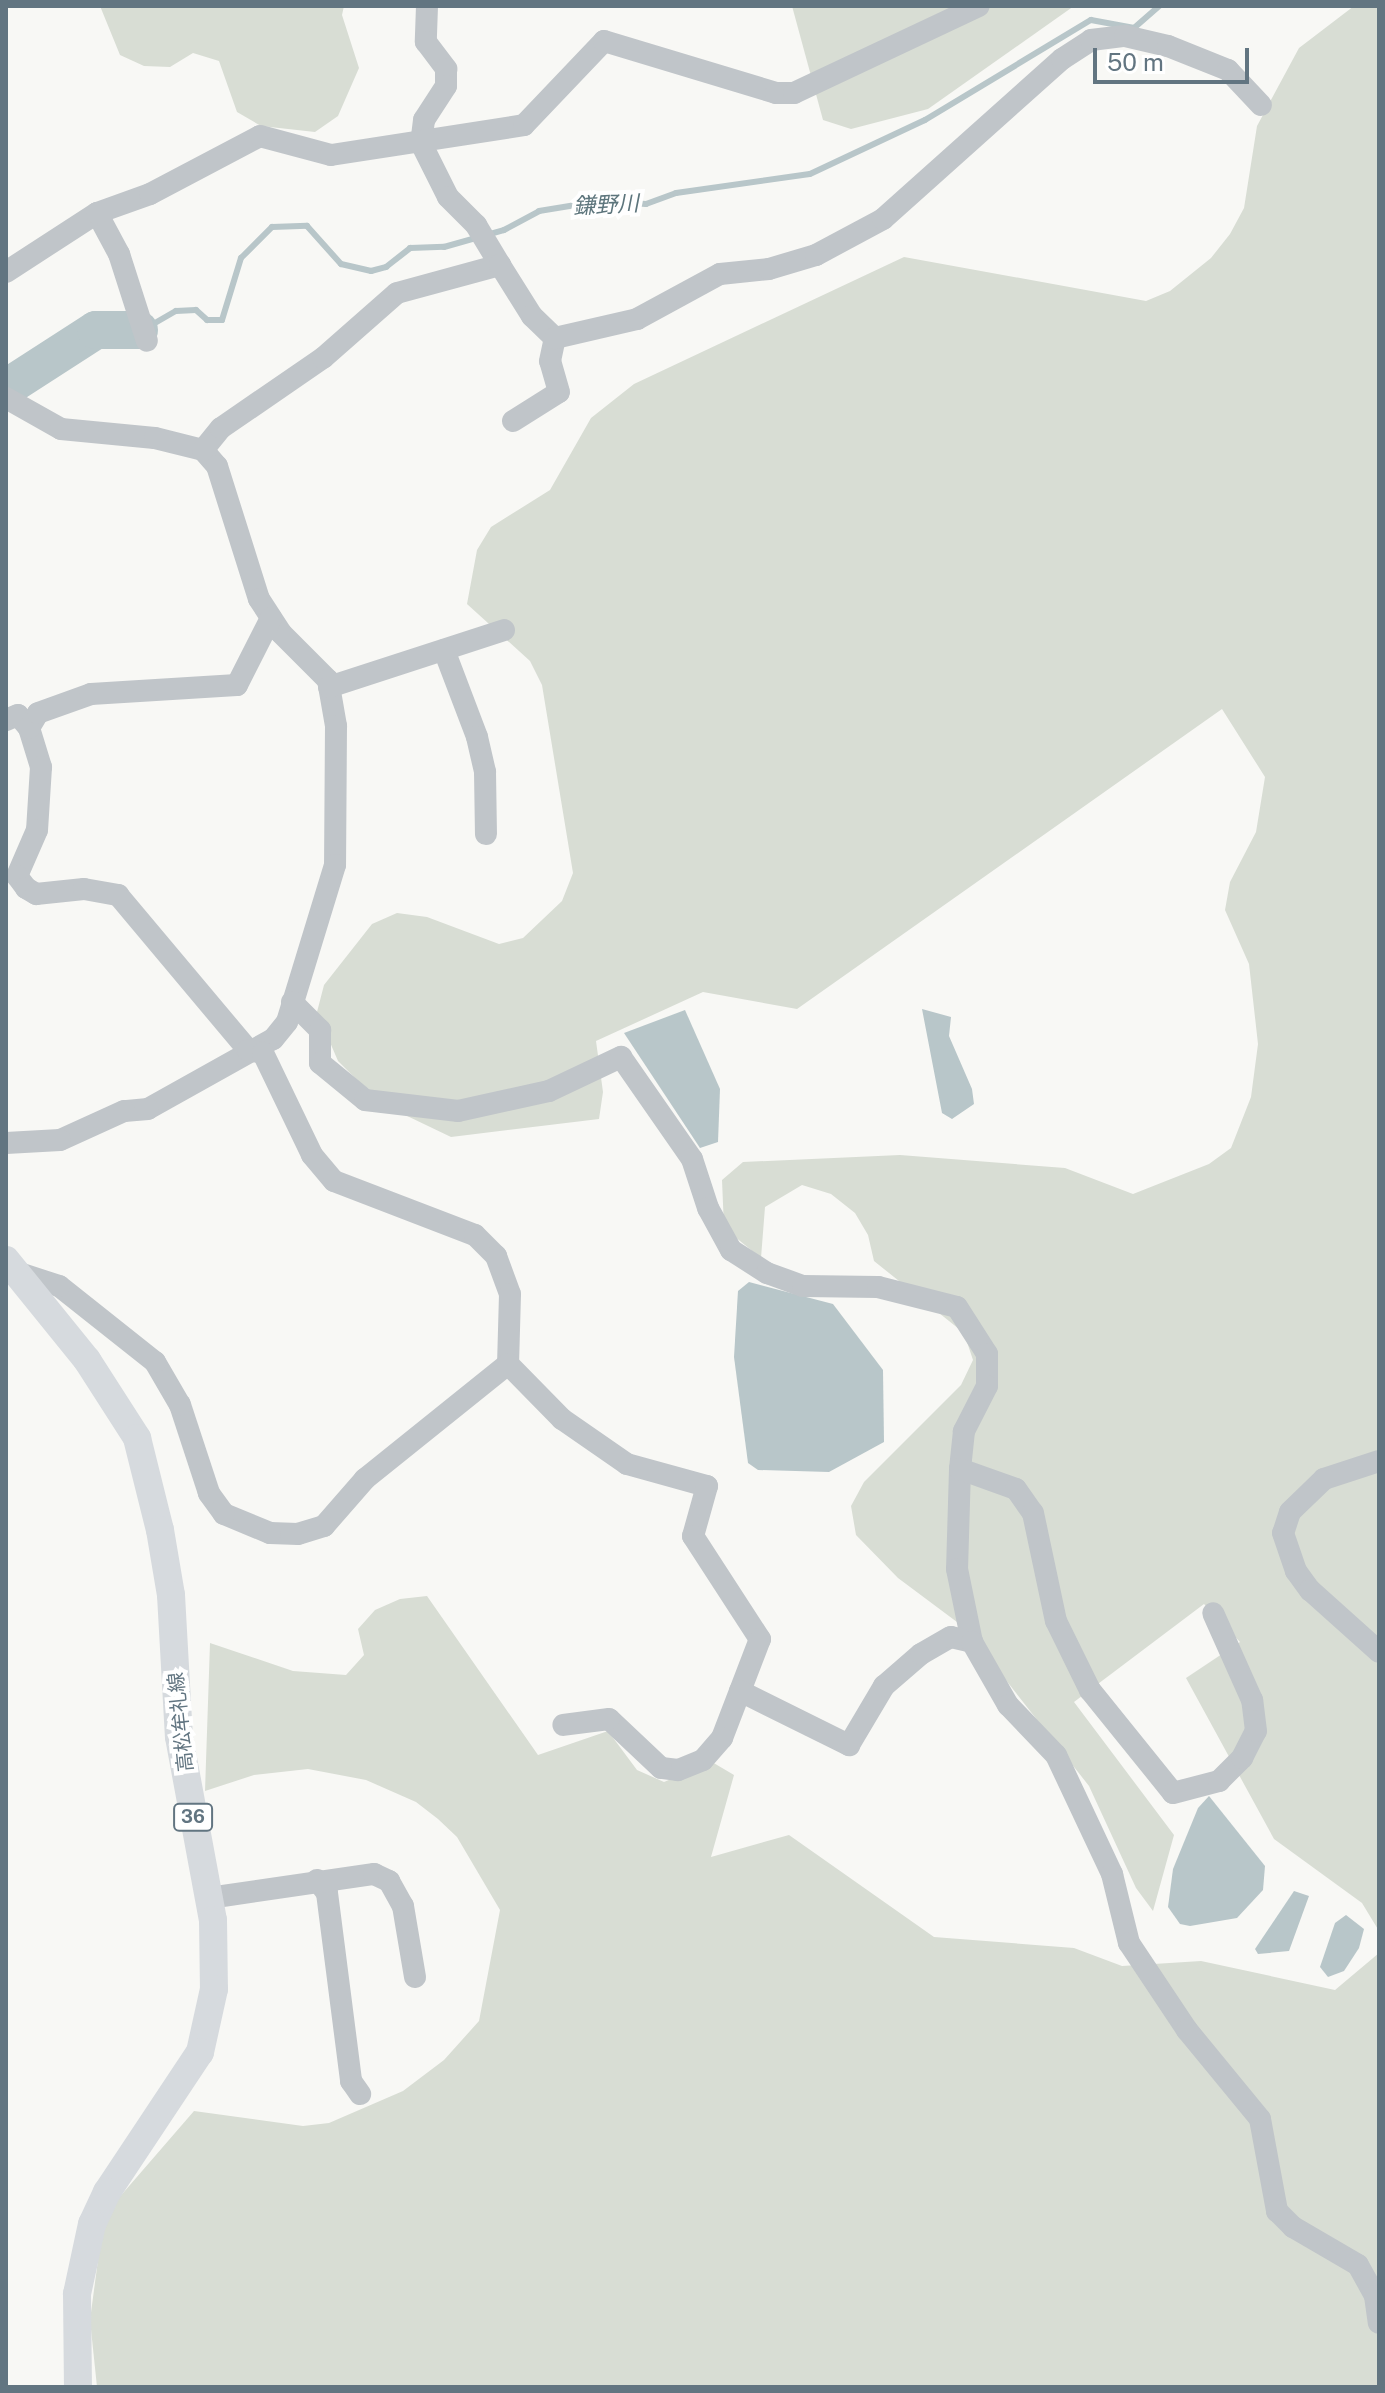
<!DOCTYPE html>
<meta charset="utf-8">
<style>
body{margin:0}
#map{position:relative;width:1385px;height:2393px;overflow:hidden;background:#f8f8f5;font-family:"Public Sans","Noto Sans JP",sans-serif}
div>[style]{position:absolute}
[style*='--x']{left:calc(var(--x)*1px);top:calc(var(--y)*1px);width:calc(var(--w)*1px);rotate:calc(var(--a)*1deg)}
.green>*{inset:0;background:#d8ddd4}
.water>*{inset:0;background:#b8c6c9}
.stream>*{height:6px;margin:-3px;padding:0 3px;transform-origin:3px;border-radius:3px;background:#b8c6c9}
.river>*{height:38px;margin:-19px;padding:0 19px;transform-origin:19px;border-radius:19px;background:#b8c6c9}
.minor>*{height:22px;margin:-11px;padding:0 11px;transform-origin:11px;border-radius:11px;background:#c0c5c9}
.major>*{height:28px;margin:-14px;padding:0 14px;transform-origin:14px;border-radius:14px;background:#d6dade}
span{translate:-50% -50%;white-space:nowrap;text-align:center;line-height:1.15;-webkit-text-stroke:8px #fff;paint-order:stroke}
.shield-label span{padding:2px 6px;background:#fff;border:2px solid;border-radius:6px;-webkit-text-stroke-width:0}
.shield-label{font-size:18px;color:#627581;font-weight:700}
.street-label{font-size:20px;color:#627581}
.water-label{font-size:22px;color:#5d757c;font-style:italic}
.frame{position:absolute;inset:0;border:8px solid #627581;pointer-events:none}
.scale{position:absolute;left:1093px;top:48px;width:156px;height:36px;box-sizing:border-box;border:4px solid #627581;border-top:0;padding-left:10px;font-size:24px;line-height:28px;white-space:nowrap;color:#627581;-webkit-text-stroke:6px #fff;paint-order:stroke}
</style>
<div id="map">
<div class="green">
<div style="clip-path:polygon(100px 6px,344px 6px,342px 15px,359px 68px,338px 116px,315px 132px,261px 126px,237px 112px,219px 61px,193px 53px,170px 67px,144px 66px,120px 55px)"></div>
<div style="clip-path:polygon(792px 6px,1074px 6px,928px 109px,851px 129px,823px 120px)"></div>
<div style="clip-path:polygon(1354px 6px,1379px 6px,1379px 1931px,1362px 1903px,1274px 1839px,1186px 1678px,1240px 1642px,1204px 1604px,1074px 1702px,1174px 1835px,1153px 1911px,1136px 1888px,1089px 1786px,965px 1628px,898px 1578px,856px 1535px,851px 1506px,864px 1482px,961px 1385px,973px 1360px,964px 1333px,874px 1261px,868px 1235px,855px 1213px,831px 1194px,802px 1185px,765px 1207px,761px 1258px,724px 1228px,722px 1180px,743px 1162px,900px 1155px,1065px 1168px,1133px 1194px,1209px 1164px,1231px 1148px,1251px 1097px,1258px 1044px,1249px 964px,1225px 910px,1230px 882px,1256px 832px,1265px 777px,1222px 709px,797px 1009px,703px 992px,596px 1041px,603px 1092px,599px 1119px,451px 1137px,403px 1114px,358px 1081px,338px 1061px,317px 1012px,324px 985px,372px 924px,397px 913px,427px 917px,499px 944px,523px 938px,562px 901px,573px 873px,542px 685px,530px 661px,467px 604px,477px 550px,491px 527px,550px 490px,591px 418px,634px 384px,904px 257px,1146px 301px,1170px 291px,1211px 258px,1230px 234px,1244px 208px,1257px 126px,1299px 48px)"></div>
<div style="clip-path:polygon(427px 1596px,538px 1755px,608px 1731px,637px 1770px,664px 1782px,712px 1762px,734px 1775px,711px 1857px,789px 1835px,934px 1937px,1074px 1948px,1122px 1966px,1201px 1961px,1335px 1990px,1379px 1953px,1379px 2387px,97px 2387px,90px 2320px,104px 2215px,194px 2111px,303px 2126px,329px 2123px,403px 2091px,444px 2060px,479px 2021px,500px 1910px,457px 1837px,438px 1819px,416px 1802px,366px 1780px,308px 1769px,254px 1775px,205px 1791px,210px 1643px,293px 1671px,346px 1675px,364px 1655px,358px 1629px,375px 1610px,400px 1599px)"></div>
</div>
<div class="water">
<div style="clip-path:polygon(922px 1009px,951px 1017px,949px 1036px,972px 1089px,974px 1104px,952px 1119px,942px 1113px)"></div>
<div style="clip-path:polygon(685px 1010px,720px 1089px,718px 1142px,700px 1148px,624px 1033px)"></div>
<div style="clip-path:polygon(749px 1282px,833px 1304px,883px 1370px,884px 1442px,829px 1472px,758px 1470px,748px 1463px,734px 1357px,738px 1291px)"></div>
<div style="clip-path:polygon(1209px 1796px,1265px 1866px,1263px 1890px,1237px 1918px,1190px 1926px,1180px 1924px,1168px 1907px,1173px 1869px,1198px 1808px)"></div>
<div style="clip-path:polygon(1294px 1891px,1309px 1896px,1289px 1951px,1258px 1954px,1255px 1949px)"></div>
<div style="clip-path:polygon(1346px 1915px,1364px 1929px,1359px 1948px,1344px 1971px,1328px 1977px,1320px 1967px,1335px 1923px)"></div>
</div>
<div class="stream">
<div style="--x:148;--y:327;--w:32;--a:-30"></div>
<div style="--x:176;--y:311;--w:20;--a:-3"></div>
<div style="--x:196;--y:310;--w:15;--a:42"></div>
<div style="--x:207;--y:320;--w:15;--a:0"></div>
<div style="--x:222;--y:320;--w:65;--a:-73"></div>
<div style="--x:241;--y:258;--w:44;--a:-45"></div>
<div style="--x:272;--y:227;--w:35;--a:-2"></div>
<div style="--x:307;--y:226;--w:51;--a:48.2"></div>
<div style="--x:341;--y:264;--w:31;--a:13"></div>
<div style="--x:371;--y:271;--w:16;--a:-15"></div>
<div style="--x:386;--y:267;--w:31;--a:-38"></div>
<div style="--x:410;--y:248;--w:34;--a:-2"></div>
<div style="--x:444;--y:247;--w:62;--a:-15.8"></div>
<div style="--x:504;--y:230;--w:40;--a:-28"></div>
<div style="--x:539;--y:211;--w:62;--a:-9.3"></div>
<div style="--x:600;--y:201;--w:46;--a:3.7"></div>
<div style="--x:646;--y:204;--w:32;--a:-20"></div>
<div style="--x:676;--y:193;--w:135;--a:-8.1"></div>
<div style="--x:810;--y:174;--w:127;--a:-25.2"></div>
<div style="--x:925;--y:120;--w:194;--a:-31.1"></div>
<div style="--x:1091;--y:20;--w:44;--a:10.5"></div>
<div style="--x:1134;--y:28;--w:33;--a:-41"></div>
</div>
<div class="river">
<div style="--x:6;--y:388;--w:107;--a:-32.8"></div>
<div style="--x:96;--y:330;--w:43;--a:0"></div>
</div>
<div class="minor">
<div style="--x:427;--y:6;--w:36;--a:92"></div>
<div style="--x:426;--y:42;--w:34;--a:53"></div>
<div style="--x:446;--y:69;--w:17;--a:90"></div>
<div style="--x:446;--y:86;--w:40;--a:122.9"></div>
<div style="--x:424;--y:120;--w:23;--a:97"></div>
<div style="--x:421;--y:143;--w:60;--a:63.4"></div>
<div style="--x:448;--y:197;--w:40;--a:45"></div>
<div style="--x:476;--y:225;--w:47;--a:59"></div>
<div style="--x:97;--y:213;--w:47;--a:61.8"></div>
<div style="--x:119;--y:254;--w:91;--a:72.2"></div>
<div style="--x:6;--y:272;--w:108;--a:-33"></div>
<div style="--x:97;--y:213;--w:56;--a:-19.7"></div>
<div style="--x:150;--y:194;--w:124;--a:-27.8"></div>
<div style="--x:260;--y:136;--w:73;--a:15"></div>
<div style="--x:331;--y:155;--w:195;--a:-8.8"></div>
<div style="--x:524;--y:125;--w:116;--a:-46.4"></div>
<div style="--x:604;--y:41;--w:180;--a:16.8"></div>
<div style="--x:776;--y:93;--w:18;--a:0"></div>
<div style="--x:794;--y:93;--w:204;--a:-25.2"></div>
<div style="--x:6;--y:398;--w:63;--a:29.4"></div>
<div style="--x:61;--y:429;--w:94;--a:5.5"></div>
<div style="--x:155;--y:438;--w:49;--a:14"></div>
<div style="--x:203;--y:450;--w:21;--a:49"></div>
<div style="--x:217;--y:466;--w:139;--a:72.5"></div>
<div style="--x:259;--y:599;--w:40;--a:57.1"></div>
<div style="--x:281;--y:633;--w:66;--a:45"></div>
<div style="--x:328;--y:680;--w:47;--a:80.1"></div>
<div style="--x:336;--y:726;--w:139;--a:90.4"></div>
<div style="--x:335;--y:865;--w:164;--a:107"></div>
<div style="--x:287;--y:1022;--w:22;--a:129"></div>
<div style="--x:273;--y:1039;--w:143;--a:150.8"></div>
<div style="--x:148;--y:1109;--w:24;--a:175"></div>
<div style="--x:124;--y:1111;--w:70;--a:155.6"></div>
<div style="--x:60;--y:1140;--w:54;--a:176.8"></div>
<div style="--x:513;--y:421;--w:54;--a:-32.2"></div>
<div style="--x:559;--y:392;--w:32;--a:-106"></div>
<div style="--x:550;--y:361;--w:24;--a:-78"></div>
<div style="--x:203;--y:450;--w:28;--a:-51"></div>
<div style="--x:221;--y:428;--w:124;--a:-34.5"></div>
<div style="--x:323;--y:358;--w:98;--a:-41.3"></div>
<div style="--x:397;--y:293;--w:107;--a:-15.2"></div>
<div style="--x:500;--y:265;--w:60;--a:57.9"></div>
<div style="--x:532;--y:316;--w:32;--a:44"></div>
<div style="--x:555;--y:338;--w:84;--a:-13"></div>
<div style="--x:637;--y:319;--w:94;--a:-28.5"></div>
<div style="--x:720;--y:274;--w:49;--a:-5.8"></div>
<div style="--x:769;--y:269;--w:49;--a:-16.6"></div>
<div style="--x:816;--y:255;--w:76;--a:-28.2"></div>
<div style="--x:883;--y:219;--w:240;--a:-41.8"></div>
<div style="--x:1062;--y:59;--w:35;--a:-33"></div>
<div style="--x:1091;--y:40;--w:34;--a:-7"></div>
<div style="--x:1125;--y:36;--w:44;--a:13.1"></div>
<div style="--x:1168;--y:46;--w:65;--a:21.8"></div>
<div style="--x:1228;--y:70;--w:48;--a:46.7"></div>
<div style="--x:444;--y:650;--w:93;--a:69.2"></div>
<div style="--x:477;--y:737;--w:36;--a:77"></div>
<div style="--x:485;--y:772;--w:62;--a:89.1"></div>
<div style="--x:329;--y:687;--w:184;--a:-18"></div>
<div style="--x:6;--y:720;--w:13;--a:-23"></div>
<div style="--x:18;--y:715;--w:17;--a:50"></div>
<div style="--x:29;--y:728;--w:41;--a:72.9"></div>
<div style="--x:41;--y:767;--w:63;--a:93.6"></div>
<div style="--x:37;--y:830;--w:50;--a:113.5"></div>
<div style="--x:17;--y:876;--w:15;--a:53"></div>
<div style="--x:26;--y:888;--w:12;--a:31"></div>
<div style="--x:36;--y:894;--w:48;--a:-5.9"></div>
<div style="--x:84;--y:889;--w:35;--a:10"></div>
<div style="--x:118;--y:895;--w:202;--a:50"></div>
<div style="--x:248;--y:1050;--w:15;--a:11"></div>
<div style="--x:263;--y:1053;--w:113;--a:64.3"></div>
<div style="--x:312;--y:1155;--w:34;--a:50"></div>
<div style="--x:334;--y:1181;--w:151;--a:21"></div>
<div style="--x:475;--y:1235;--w:30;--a:45"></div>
<div style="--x:496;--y:1256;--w:40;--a:69.8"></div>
<div style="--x:510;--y:1294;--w:70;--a:91.6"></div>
<div style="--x:508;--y:1364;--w:184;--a:141.2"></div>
<div style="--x:365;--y:1479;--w:62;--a:131.1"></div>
<div style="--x:324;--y:1526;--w:27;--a:163"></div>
<div style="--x:298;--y:1534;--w:28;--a:-178"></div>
<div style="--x:270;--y:1533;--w:50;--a:-157.6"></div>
<div style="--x:224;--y:1514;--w:26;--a:-126"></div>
<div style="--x:209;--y:1493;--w:93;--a:-108.2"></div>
<div style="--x:180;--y:1405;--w:50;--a:-120.2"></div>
<div style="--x:155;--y:1362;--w:122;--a:-141.6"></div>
<div style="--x:59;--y:1286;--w:38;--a:-162"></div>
<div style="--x:29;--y:728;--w:17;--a:-59"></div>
<div style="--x:38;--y:713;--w:56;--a:-19.7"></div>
<div style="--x:91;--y:694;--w:146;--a:-3.5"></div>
<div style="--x:237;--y:685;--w:75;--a:-63.1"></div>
<div style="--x:292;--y:1002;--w:40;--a:45"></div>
<div style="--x:320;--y:1030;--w:33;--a:90"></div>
<div style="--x:320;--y:1063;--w:58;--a:39.4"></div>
<div style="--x:365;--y:1100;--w:94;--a:6.7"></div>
<div style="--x:458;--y:1111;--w:93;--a:-12.4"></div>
<div style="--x:549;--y:1091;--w:80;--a:-25.3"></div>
<div style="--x:621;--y:1057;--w:124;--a:55.2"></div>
<div style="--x:692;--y:1159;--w:52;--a:71.9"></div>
<div style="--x:708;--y:1208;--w:48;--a:61.3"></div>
<div style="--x:731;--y:1250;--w:43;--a:32.6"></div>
<div style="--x:767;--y:1273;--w:38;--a:20"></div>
<div style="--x:803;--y:1286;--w:75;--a:0.8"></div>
<div style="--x:878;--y:1287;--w:81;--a:14.2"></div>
<div style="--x:957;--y:1307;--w:56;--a:57.4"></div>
<div style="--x:987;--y:1354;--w:32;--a:90"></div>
<div style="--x:987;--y:1386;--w:51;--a:117.1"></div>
<div style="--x:964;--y:1431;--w:38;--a:96"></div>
<div style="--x:960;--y:1469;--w:100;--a:91.7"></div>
<div style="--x:957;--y:1569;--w:75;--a:78.4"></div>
<div style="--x:508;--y:1364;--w:77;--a:45.5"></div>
<div style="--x:562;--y:1419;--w:79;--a:34.7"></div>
<div style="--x:627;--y:1464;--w:83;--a:15.4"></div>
<div style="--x:707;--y:1486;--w:52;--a:105.6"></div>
<div style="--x:693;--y:1536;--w:123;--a:57"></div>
<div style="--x:760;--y:1639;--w:106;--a:111"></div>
<div style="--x:722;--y:1738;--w:29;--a:131"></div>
<div style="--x:703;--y:1760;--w:27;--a:158"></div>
<div style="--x:678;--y:1770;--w:17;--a:-173"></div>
<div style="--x:661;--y:1768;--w:71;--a:-136.7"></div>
<div style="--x:609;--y:1719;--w:46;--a:172.6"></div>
<div style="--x:1379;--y:1461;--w:58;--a:161.9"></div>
<div style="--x:1324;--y:1479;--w:47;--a:135.9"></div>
<div style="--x:1290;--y:1512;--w:22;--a:108"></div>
<div style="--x:1283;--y:1533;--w:40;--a:71.1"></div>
<div style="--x:1296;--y:1571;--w:24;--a:54"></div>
<div style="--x:1310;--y:1590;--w:93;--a:41.9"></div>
<div style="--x:960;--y:1469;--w:59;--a:19.7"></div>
<div style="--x:1016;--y:1489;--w:29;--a:55"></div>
<div style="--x:1033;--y:1513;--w:110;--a:78"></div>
<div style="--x:1056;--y:1621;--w:77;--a:63.8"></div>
<div style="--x:1090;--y:1690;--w:132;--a:51.1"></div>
<div style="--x:1173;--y:1793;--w:48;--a:-14.6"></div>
<div style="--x:1219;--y:1781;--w:33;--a:-45"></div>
<div style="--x:1242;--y:1758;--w:30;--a:-63"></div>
<div style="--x:1256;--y:1731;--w:31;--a:-97"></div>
<div style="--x:1252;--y:1700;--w:95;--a:-114.1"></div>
<div style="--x:740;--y:1691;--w:122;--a:26.4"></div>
<div style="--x:849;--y:1745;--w:69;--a:-59.3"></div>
<div style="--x:884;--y:1686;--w:49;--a:-40.9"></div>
<div style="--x:921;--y:1654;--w:34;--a:-30"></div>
<div style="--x:951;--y:1637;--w:22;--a:13"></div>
<div style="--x:972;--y:1642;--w:73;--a:60.3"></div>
<div style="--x:1008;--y:1705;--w:69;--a:46.2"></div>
<div style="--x:1056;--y:1755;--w:132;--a:64.8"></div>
<div style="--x:1112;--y:1874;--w:71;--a:76.2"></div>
<div style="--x:1129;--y:1943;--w:105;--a:56.3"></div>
<div style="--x:1187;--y:2030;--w:115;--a:50.6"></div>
<div style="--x:1260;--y:2119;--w:94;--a:79.5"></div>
<div style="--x:1277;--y:2211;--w:23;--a:45"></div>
<div style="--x:1293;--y:2227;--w:75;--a:30.3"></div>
<div style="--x:1358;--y:2265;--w:35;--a:61"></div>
<div style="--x:1375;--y:2296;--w:27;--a:82"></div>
<div style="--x:317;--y:1880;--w:16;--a:52"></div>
<div style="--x:327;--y:1893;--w:190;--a:82.7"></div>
<div style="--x:351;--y:2081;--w:16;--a:55"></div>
<div style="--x:209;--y:1898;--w:167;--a:-8.3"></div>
<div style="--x:374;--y:1874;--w:17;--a:25"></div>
<div style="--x:389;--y:1881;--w:29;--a:61"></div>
<div style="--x:403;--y:1906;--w:72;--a:80.4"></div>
</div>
<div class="major">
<div style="--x:6;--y:1260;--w:129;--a:51"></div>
<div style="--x:87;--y:1360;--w:93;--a:57.3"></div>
<div style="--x:137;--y:1438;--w:95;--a:76"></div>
<div style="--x:160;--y:1530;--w:66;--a:80.4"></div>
<div style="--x:171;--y:1595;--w:142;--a:86.8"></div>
<div style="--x:179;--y:1737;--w:186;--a:79.5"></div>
<div style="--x:213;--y:1920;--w:69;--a:89.2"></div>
<div style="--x:214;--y:1989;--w:65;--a:102.5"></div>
<div style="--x:200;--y:2052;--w:168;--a:123.6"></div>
<div style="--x:107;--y:2192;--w:35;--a:115"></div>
<div style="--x:92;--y:2224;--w:72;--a:102.1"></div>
<div style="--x:77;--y:2294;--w:93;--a:89.4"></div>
</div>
<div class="shield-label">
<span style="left:193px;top:1817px">36</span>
</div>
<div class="street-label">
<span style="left:181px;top:1722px;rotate:-96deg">高松牟礼線</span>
</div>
<div class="water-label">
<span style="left:606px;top:205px;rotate:-3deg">鎌野川</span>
</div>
<div class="frame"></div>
<div class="scale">50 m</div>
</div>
